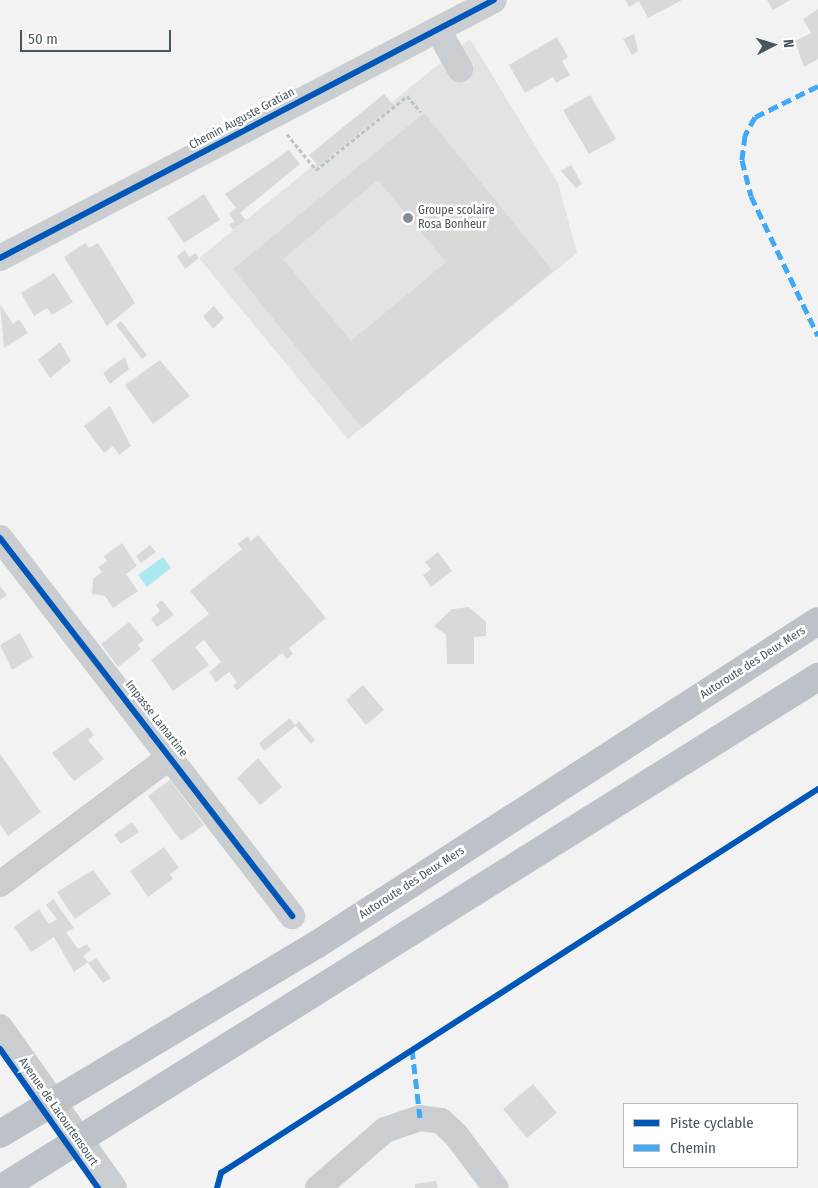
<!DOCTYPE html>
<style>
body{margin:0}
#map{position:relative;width:818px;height:1188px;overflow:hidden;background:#f2f2f2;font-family:"Fira Sans Condensed",sans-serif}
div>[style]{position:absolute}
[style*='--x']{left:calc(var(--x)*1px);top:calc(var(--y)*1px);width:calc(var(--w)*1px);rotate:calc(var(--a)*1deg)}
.education>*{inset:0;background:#e4e3e4}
.water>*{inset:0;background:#aae9f0}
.building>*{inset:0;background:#d8dada}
.path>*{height:3px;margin-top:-1.5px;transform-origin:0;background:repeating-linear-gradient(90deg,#b9c7c1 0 4px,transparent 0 6.5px)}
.minor>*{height:26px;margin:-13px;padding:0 13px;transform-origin:13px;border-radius:13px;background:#cbced0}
.highway>*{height:28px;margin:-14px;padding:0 14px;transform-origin:14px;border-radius:14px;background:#bcc2c7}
.quiet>*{height:5px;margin-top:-2.5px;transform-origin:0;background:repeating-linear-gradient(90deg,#3fa9f5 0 10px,transparent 0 15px)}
.cycleway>*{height:6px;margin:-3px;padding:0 3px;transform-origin:3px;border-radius:3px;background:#0057b8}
.dots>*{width:14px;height:14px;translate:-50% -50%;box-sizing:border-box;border:2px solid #fff;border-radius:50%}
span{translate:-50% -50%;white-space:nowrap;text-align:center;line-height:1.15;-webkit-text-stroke:5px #fff;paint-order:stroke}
.street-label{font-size:12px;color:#48575f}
.poi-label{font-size:12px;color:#48575f}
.left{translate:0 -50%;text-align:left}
.legend{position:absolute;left:623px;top:1103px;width:175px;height:65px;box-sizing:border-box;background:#fff;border:1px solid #b6bcbf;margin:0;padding:6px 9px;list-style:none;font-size:15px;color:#48575f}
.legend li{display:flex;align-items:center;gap:10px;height:25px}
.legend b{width:25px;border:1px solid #b6bcbf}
.north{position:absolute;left:748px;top:20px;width:50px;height:50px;-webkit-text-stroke:4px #fff;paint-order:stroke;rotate:85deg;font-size:14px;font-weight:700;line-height:20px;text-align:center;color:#48575f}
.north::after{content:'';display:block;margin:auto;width:18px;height:22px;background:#48575f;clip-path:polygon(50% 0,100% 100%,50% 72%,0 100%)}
.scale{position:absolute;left:20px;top:30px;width:151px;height:22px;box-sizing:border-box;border:2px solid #48575f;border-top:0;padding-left:6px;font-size:15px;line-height:18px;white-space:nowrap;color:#48575f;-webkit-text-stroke:4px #fff;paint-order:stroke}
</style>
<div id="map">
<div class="education">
<div style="clip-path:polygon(470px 39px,558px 183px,577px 253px,348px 439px,199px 258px)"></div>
</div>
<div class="water">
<div style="clip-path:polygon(163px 557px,171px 568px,147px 587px,138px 575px)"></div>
</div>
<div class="building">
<div style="clip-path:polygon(625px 0,682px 0,648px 18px,639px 1px,629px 7px)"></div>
<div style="clip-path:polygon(767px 0,790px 0,773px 10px)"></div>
<div style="clip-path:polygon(818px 9px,818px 59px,804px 67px,795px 41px,811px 33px,803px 19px)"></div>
<div style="clip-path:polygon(634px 34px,638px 51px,632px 55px,623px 39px)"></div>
<div style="clip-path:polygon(557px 37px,568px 57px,562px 61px,570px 75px,556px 83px,553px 77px,525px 93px,509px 65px)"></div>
<div style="clip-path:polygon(384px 94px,393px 105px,318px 166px,309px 155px)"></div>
<div style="clip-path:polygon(590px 95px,616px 139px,589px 154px,563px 110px)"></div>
<div style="clip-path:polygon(evenodd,424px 113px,553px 271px,362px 428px,233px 269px,424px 113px,378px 180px,446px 262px,351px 341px,283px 259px,378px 180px)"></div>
<div style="clip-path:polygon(289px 150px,300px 164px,240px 213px,246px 220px,233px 230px,229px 225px,234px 221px,229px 214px,236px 208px,225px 194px)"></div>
<div style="clip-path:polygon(571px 165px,582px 184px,576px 188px,561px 171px)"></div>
<div style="clip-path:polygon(204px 194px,220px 220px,184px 243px,167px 218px)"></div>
<div style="clip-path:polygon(85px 243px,89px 248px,98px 243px,135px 303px,107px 326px,64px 257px)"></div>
<div style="clip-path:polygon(185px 250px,189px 257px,196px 253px,199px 258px,185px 269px,177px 256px)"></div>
<div style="clip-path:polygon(54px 273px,73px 302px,52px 315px,47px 308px,34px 316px,21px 293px)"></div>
<div style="clip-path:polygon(0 304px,13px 324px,19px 319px,28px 333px,4px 348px)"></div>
<div style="clip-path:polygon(214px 306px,224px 318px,213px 329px,203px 316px)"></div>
<div style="clip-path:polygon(121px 321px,147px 355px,142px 359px,116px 325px)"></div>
<div style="clip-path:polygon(60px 342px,71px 361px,50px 378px,38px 360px)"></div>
<div style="clip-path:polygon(125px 357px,129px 369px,110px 384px,103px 373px)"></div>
<div style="clip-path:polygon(160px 360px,190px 396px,153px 424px,125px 385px)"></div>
<div style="clip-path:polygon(110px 406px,131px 446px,119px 455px,113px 446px,104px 453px,84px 426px)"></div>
<div style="clip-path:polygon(258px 535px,326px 618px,289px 648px,293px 654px,287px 659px,282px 653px,237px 690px,233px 686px,237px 682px,229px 672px,216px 682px,209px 672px,221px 662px,204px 640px,195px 647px,209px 665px,173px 691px,151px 660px,209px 614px,190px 591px,242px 549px,238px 544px,248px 536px,251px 541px)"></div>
<div style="clip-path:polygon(122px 543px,137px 566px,126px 574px,138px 591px,113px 608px,105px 596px,92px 594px,93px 579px,102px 572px,98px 567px,107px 561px,104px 556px)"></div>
<div style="clip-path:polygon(150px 545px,156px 552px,141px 563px,136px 556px)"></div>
<div style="clip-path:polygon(438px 552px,452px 571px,431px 587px,423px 575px,431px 569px,425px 562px)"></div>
<div style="clip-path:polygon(0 586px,7px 595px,0 600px)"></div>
<div style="clip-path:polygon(162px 600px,174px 615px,157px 627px,151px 619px,160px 611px,156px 605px)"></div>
<div style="clip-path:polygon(469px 607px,486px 622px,486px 636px,474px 637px,474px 664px,447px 664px,446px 635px,434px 626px,452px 609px)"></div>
<div style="clip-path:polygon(129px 622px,144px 640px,138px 645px,141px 649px,118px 667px,101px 644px)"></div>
<div style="clip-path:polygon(20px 633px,33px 657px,12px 670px,0 645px)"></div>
<div style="clip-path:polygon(363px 685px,384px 710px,366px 725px,346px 700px)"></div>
<div style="clip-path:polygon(290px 718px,295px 725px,299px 721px,315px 740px,311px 744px,296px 726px,264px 751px,259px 743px)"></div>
<div style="clip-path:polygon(88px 727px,94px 735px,88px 740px,104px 759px,74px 781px,52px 753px)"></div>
<div style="clip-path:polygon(0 754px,41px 812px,8px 836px,0 824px)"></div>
<div style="clip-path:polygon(258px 758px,282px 787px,260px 805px,237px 778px)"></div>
<div style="clip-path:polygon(170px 780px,204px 825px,181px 841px,148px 796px)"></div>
<div style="clip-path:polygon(132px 822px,139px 832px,121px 844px,114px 835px)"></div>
<div style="clip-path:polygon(164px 847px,179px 868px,170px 874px,173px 879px,148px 897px,130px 871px)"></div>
<div style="clip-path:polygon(93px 870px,111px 894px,75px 919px,57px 892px)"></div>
<div style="clip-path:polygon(53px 899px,74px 928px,66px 932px,78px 949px,87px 944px,91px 950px,83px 956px,88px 962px,74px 972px,54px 937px,31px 952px,14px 927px,39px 909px,49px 924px,57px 919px,46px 905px)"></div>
<div style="clip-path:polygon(96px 958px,111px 978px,103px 983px,88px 963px)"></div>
<div style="clip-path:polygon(533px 1084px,557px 1113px,527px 1138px,503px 1109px)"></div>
<div style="clip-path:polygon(436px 1181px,438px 1188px,415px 1188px,415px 1184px)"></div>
</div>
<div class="path">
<div style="--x:287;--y:134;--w:46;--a:51.1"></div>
<div style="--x:316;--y:170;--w:117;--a:-39.1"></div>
<div style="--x:407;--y:96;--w:21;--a:49"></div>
</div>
<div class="minor">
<div style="--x:438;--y:30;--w:45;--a:60.6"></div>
<div style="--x:0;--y:258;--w:557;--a:-27.58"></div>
<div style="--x:0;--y:538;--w:478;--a:52.3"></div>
<div style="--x:0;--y:884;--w:214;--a:-36.8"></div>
<div style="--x:0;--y:1027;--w:197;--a:54.7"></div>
<div style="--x:318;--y:1188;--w:89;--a:-40.9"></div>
<div style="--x:385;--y:1130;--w:37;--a:-19"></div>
<div style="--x:420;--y:1118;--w:21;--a:8"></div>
<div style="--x:441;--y:1121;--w:21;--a:43"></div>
<div style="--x:456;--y:1135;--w:66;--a:53"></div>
</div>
<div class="highway">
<div style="--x:0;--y:1134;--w:368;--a:-30.9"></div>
<div style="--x:316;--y:945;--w:597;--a:-32.84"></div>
<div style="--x:2;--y:1188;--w:963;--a:-32.06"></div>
</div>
<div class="quiet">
<div style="--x:818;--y:86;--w:70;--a:153.8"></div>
<div style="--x:755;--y:117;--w:21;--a:119"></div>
<div style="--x:745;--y:135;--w:25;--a:97"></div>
<div style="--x:742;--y:160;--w:37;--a:76"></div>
<div style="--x:751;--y:196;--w:155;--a:64.4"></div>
<div style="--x:412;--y:1049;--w:69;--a:83.4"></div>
</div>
<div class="cycleway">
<div style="--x:0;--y:258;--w:557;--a:-27.58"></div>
<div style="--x:0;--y:538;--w:478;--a:52.3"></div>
<div style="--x:0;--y:1049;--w:170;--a:54.8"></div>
<div style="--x:217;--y:1188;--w:16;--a:-75"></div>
<div style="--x:221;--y:1173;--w:710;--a:-32.75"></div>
</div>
<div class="dots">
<div style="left:408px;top:218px;background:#848d92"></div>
</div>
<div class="street-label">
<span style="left:242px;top:119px;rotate:-28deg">Chemin Auguste Gratian</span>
<span style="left:753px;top:663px;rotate:-33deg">Autoroute des Deux Mers</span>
<span style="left:156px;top:719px;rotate:52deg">Impasse Lamartine</span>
<span style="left:412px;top:883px;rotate:-33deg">Autoroute des Deux Mers</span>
<span style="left:58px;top:1112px;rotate:55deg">Avenue de Lacourtensourt</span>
</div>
<div class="poi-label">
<span class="left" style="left:418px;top:218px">Groupe scolaire<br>Rosa Bonheur</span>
</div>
<ul class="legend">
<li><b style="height:6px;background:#0057b8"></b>Piste cyclable</li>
<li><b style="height:6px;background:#3fa9f5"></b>Chemin</li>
</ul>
<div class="north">N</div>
<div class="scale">50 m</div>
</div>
